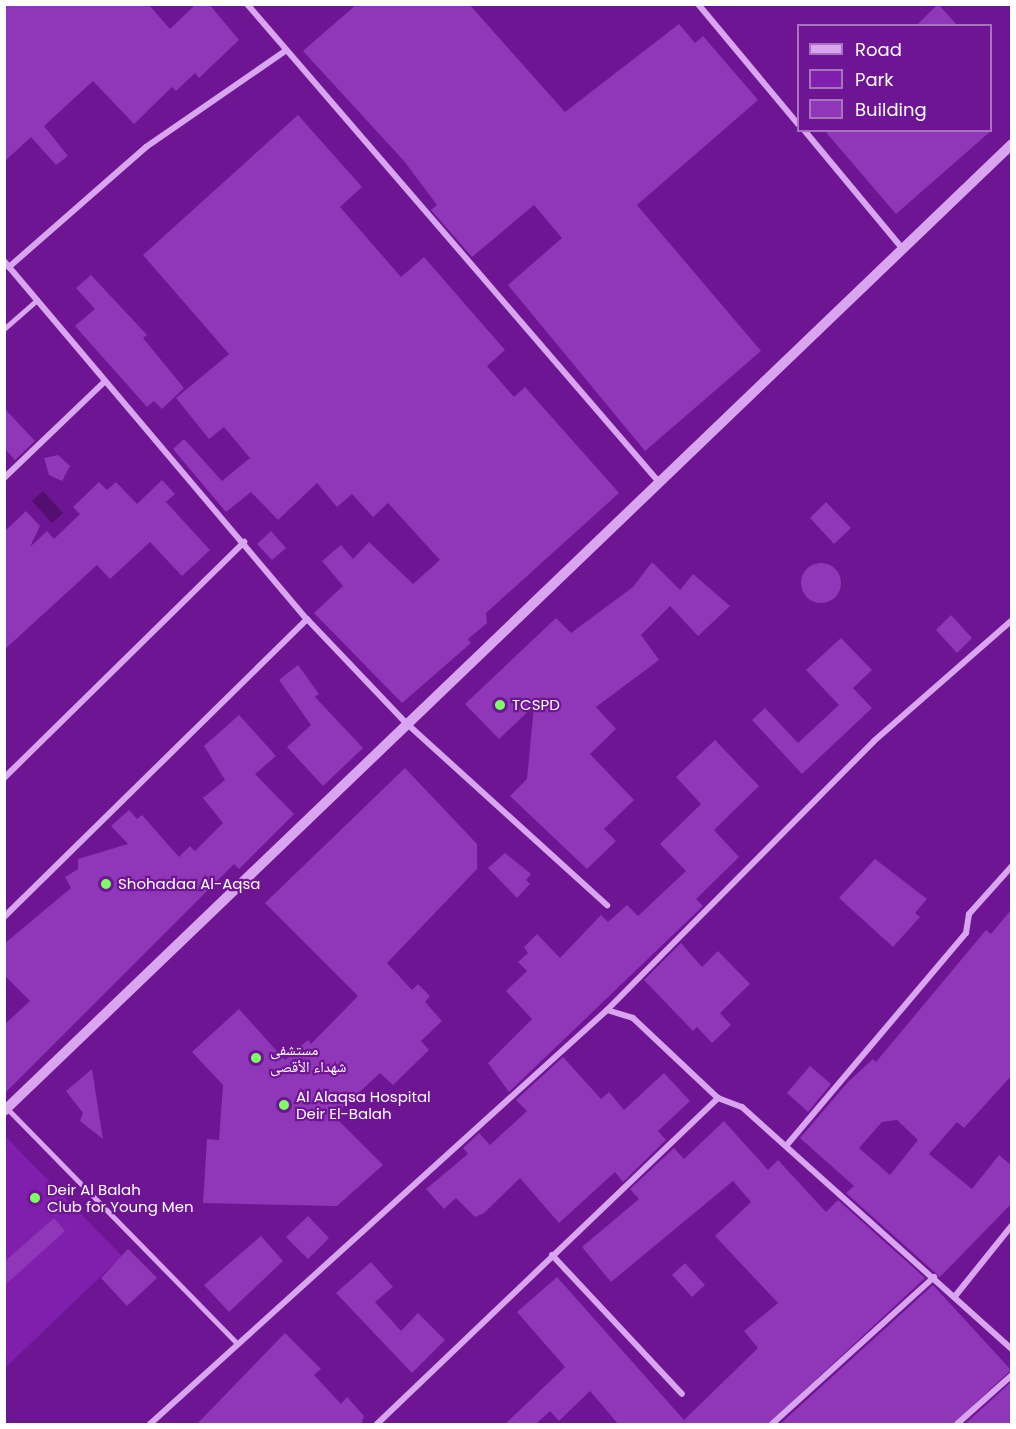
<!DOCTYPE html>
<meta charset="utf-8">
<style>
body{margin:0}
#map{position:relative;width:1016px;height:1429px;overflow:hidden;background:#6d1593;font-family:Poppins,"Noto Naskh Arabic",sans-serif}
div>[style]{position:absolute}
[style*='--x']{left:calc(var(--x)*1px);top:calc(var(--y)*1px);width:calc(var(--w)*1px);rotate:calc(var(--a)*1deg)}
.green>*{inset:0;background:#801ead}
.water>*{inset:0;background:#530e70}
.building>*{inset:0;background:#9036b8}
.round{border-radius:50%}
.service>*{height:4.5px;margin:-2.25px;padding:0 2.25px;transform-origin:2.25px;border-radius:2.25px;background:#d9a5f1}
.minor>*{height:6px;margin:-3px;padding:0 3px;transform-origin:3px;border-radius:3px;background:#d9a5f1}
.tertiary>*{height:10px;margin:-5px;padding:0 5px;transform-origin:5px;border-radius:5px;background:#d9a5f1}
.dots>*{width:16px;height:16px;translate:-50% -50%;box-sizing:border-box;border:3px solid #6d1593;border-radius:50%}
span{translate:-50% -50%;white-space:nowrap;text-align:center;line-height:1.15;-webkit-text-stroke:4.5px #6d1593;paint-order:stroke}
.poi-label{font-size:15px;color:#fff}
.left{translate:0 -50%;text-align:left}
.frame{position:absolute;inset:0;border:6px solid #fff;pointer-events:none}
.legend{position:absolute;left:797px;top:24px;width:195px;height:108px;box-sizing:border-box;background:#6d1593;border:2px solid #a773be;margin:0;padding:8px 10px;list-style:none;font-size:18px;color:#fff}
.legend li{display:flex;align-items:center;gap:12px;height:30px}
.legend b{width:30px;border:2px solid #a773be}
</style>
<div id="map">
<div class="green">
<div style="clip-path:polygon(7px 1138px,122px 1256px,5px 1368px,4px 1140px)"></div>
</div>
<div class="water">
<div style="clip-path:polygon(43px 491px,63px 513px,52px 523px,32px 501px)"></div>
</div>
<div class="building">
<div style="clip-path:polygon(4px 4px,148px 4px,170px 29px,196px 4px,209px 4px,239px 40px,199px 78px,195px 73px,176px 91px,172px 87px,134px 124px,93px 81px,44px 126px,68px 156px,56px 165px,31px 137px,4px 162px)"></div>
<div style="clip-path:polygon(357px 4px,469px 4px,565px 112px,679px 24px,695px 43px,703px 36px,758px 100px,637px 205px,761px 351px,645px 451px,508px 285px,562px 238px,534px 205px,472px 257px,431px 210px,437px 205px,404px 161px,303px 51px)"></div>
<div style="clip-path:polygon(938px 4px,958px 26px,916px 26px)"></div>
<div style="clip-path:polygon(298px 115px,362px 187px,340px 207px,401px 277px,424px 257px,505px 350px,487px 366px,514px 397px,525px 387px,619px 493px,486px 613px,487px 623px,468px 639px,471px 643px,402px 703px,314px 613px,343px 586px,322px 561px,341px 545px,353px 559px,369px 542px,413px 584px,440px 560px,388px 503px,373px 517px,352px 494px,337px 507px,317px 483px,278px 520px,251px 492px,226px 512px,173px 449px,184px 439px,222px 481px,250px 458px,224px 427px,209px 439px,176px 398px,229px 354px,143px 255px)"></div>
<div style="clip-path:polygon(824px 130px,992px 130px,896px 214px)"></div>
<div style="clip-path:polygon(91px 275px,147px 335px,143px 338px,184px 388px,162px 409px,154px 401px,147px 407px,75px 326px,95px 309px,76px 288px)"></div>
<div style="clip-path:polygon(4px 408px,35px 441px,15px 460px,4px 448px)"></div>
<div style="clip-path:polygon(58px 455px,70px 466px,62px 481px,49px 475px,44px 458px)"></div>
<div style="clip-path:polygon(162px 480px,175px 494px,166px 502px,210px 550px,182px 576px,150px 542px,110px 579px,97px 565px,4px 650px,4px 532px,26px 511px,40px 526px,30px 547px,47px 531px,54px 539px,80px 514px,73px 507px,99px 482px,107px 490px,116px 482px,137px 504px)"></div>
<div style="clip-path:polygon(826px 502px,851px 528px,834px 544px,810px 518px)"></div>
<div style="clip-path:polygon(271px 531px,286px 548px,272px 560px,257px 544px)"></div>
<div style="clip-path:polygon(652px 562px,680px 590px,693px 574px,730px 606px,698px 636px,670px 606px,641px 635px,659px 660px,596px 707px,616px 729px,590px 754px,634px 800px,604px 829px,616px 841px,587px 869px,510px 796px,527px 779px,534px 706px,499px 739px,465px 704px,556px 618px,571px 633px,633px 587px)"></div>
<div class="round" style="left:801px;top:563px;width:40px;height:40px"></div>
<div style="clip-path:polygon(951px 615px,972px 638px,957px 653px,936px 630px)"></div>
<div style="clip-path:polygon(841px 638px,872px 670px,853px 688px,872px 708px,802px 774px,752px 720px,765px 708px,798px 743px,839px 705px,806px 670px)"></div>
<div style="clip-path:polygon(298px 665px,319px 694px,315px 697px,363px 748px,323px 786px,287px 747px,311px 725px,279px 680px)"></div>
<div style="clip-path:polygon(239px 715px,276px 756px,255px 774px,294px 814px,239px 869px,234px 864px,4px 1094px,4px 1025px,30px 1001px,4px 975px,4px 944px,71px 888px,65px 877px,78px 869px,78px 859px,128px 844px,111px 826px,129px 810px,137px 819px,142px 815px,179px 857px,190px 846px,195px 851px,223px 823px,203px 798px,225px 780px,204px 746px)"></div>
<div style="clip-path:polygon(715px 740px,759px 786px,714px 830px,739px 857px,696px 899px,703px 906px,509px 1092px,488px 1063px,532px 1019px,506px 991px,527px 971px,518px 962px,528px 953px,524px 947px,537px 934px,560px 958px,601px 915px,608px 922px,627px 905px,638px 916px,686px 871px,660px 844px,701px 804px,676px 777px)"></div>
<div style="clip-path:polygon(405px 768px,477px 844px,477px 869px,387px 963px,412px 990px,418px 984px,430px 996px,425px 1002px,442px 1021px,421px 1041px,429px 1050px,393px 1085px,380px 1073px,334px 1116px,383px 1165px,337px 1206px,203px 1203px,207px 1139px,219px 1140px,223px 1085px,192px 1052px,239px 1009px,285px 1060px,308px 1040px,311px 1044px,358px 996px,265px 903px)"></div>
<div style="clip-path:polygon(505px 853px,531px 874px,526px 880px,530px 884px,517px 898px,488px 868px)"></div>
<div style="clip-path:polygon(875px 859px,927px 899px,915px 913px,920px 917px,893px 947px,839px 898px)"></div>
<div style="clip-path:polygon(evenodd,1011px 910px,1011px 1076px,964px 1128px,957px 1122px,929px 1154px,972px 1189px,999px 1155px,1011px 1165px,1011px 1204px,940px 1277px,846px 1193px,854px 1186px,800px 1138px,848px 1082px,873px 1059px,876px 1062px,986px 930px,991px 934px,1011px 910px,897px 1120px,918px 1140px,890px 1175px,859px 1148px,882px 1122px,897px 1120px)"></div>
<div style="clip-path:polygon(681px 943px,702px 967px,718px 951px,750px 984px,720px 1013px,731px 1025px,712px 1043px,697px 1027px,693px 1031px,644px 980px)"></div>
<div style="clip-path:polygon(563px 1057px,601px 1099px,609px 1092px,624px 1110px,664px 1073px,690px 1101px,658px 1131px,666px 1140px,623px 1182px,615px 1172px,559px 1223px,520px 1178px,484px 1213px,475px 1217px,456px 1198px,444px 1209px,426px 1189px,468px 1154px,463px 1148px,479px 1133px,490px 1145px,527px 1111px,516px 1100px)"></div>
<div style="clip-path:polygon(810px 1066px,831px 1084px,808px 1112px,787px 1093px)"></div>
<div style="clip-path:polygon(92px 1069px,99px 1114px,103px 1139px,80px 1121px,83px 1113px,66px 1091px)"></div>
<div style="clip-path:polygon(724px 1121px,768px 1170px,778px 1160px,826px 1212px,838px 1200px,925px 1278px,767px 1425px,619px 1425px,590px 1391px,559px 1421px,550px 1411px,535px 1425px,504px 1425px,565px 1367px,517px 1312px,557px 1277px,684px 1420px,758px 1348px,744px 1331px,778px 1303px,715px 1236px,751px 1202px,733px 1181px,611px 1282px,582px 1247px,639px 1199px,630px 1189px,674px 1148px,684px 1159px)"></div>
<div style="clip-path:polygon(308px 1216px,329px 1238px,308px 1259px,286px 1237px)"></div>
<div style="clip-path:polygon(54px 1218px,65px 1231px,4px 1286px,4px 1262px)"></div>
<div style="clip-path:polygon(261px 1236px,283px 1261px,229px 1312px,204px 1285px)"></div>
<div style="clip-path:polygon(128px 1249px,157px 1278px,127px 1306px,101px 1278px)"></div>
<div style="clip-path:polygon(371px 1262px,393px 1287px,375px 1302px,401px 1331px,418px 1313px,445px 1340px,412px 1373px,336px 1293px)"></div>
<div style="clip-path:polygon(685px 1263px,705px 1285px,692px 1297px,672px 1275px)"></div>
<div style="clip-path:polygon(933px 1285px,1011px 1370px,952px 1425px,779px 1425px)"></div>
<div style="clip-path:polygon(285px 1333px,321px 1369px,314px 1375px,341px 1404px,347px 1397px,364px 1416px,361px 1425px,196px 1425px)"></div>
<div style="clip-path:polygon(1011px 1382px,1011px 1425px,964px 1425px)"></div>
</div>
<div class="service">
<div style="--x:4;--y:329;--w:44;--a:-41.3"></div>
<div style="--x:7;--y:1108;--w:327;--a:45.6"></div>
</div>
<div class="minor">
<div style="--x:247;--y:4;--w:630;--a:49.25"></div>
<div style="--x:698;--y:4;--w:156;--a:50.2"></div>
<div style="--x:804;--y:130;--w:153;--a:50.3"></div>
<div style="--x:4;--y:261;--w:469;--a:49.8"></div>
<div style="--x:307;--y:619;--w:142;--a:46.4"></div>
<div style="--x:405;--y:722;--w:273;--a:42.2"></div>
<div style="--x:9;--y:267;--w:182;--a:-41.2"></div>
<div style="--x:146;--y:147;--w:169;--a:-34.6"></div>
<div style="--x:4;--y:478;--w:139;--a:-43.8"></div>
<div style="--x:4;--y:778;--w:337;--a:-44.5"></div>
<div style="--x:4;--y:917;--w:425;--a:-44.5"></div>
<div style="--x:607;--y:1010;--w:27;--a:17"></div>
<div style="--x:633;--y:1018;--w:117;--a:43.3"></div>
<div style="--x:718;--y:1098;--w:26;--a:21"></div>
<div style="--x:742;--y:1107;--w:363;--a:41.9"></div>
<div style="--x:786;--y:1146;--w:279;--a:-49.8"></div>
<div style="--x:966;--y:933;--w:19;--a:-81"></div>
<div style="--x:969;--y:914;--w:64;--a:-48.1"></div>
<div style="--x:552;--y:1255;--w:190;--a:46.9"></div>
<div style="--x:956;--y:1295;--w:90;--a:-51.3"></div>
<div style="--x:150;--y:1424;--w:617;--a:-42.17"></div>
<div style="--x:607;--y:1010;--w:379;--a:-45.2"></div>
<div style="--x:874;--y:741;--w:184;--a:-41.2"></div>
<div style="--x:377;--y:1424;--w:472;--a:-43.7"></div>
<div style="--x:772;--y:1424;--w:219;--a:-42.2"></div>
<div style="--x:957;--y:1424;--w:74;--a:-41.7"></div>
</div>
<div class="tertiary">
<div style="--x:4;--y:1111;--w:1397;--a:-43.81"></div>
</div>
<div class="dots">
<div style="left:500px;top:705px;background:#7dff65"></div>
<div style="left:106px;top:884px;background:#7dff65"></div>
<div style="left:256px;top:1058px;background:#7dff65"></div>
<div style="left:284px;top:1105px;background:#7dff65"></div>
<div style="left:35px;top:1198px;background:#7dff65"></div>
</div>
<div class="poi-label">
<span class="left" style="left:512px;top:705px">TCSPD</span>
<span class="left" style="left:118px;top:884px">Shohadaa Al-Aqsa</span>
<span class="left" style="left:270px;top:1058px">مستشفى<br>شهداء الأقصى</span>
<span class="left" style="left:296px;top:1105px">Al Alaqsa Hospital<br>Deir El-Balah</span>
<span class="left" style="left:47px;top:1198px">Deir Al Balah<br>Club for Young Men</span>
</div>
<div class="frame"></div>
<ul class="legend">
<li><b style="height:8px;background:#d9a5f1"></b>Road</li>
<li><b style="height:16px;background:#801ead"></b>Park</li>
<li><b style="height:16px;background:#9036b8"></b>Building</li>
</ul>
</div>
